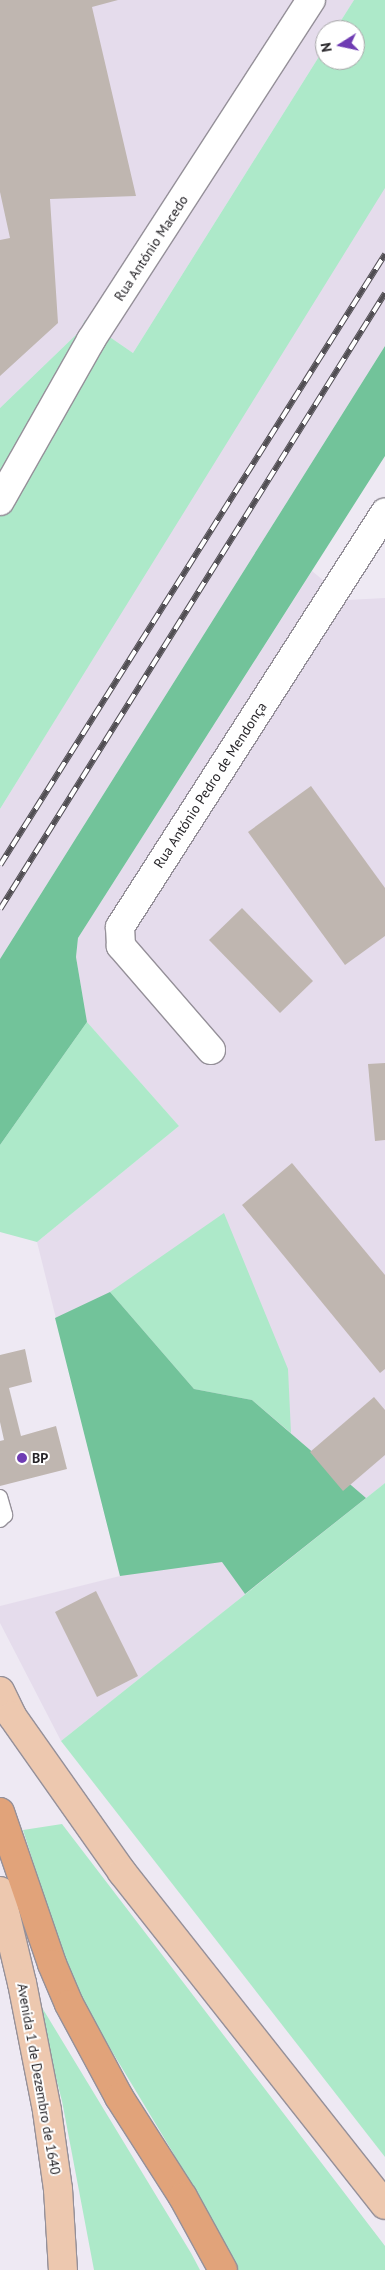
<!DOCTYPE html>
<meta charset="utf-8">
<style>
body{margin:0}
#map{position:relative;width:385px;height:2270px;overflow:hidden;background:#eee9f3;font-family:"PT Sans",sans-serif}
div>[style]{position:absolute}
[style*='--x']{left:calc(var(--x)*1px);top:calc(var(--y)*1px);width:calc(var(--w)*1px);rotate:calc(var(--a)*1deg)}
.built>*{inset:0;background:#e5dcec}
.green>*{inset:0;background:#ade9c9}
.forest>*{inset:0;background:#72c39a}
.building>*{inset:0;background:#bfb6b0}
.roads{filter:drop-shadow(1px 0 #959099) drop-shadow(-1px 0 #959099) drop-shadow(0 1px #959099) drop-shadow(0 -1px #959099)}
.lane>*{height:14px;margin:-7px;padding:0 7px;transform-origin:7px;border-radius:7px;background:#fff}
.street>*{height:28px;margin:-14px;padding:0 14px;transform-origin:14px;border-radius:14px;background:#fff}
.primary>*{height:28px;margin:-14px;padding:0 14px;transform-origin:14px;border-radius:14px;background:#edc8af}
.highway>*{height:28px;margin:-14px;padding:0 14px;transform-origin:14px;border-radius:14px;background:#e1a37a}
.rail>*{height:5.5px;margin-top:-2.75px;transform-origin:0;background:repeating-linear-gradient(90deg,#fff 0 11px,#514e53 0 22px);box-sizing:border-box;border-block:1px solid #514e53}
.dots>*{width:14px;height:14px;translate:-50% -50%;box-sizing:border-box;border:2px solid #fff;border-radius:50%}
span{translate:-50% -50%;white-space:nowrap;text-align:center;line-height:1.15;-webkit-text-stroke:4px #fff;paint-order:stroke}
.street-label{font-size:14px;color:#262428}
.poi-label{font-size:14px;color:#262428;font-weight:700}
.left{translate:0 -50%;text-align:left}
.north{position:absolute;left:315px;top:20px;width:50px;height:50px;box-sizing:border-box;background:#fff;border:1px solid #a8a7a9;border-radius:50%;rotate:260deg;font-size:14px;font-weight:700;line-height:20px;text-align:center;color:#262428}
.north::after{content:'';display:block;margin:auto;width:18px;height:22px;background:#6f3cb3;clip-path:polygon(50% 0,100% 100%,50% 72%,0 100%)}
</style>
<div id="map">
<div class="built">
<div style="clip-path:polygon(0 0,354px 0,335px 30px,325px 30px,325px 47px,133px 353px,85px 320px,80px 331px,0 408px)"></div>
<div style="clip-path:polygon(385px 183px,385px 346px,0 959px,0 809px)"></div>
<div style="clip-path:polygon(312px 571px,347px 600px,385px 598px,385px 1483px,61px 1741px,0 1623px,0 1606px,120px 1576px,37px 1242px,179px 1126px,87px 1022px,76px 957px,78px 938px)"></div>
</div>
<div class="green">
<div style="clip-path:polygon(354px 0,385px 0,385px 188px,0 809px,0 408px,80px 331px,85px 320px,133px 353px,325px 47px,325px 60px,355px 60px,355px 30px,335px 30px)"></div>
<div style="clip-path:polygon(87px 1022px,179px 1126px,37px 1242px,0 1232px,0 1145px)"></div>
<div style="clip-path:polygon(224px 1213px,288px 1369px,291px 1433px,252px 1400px,194px 1389px,110px 1292px)"></div>
<div style="clip-path:polygon(385px 1483px,385px 2157px,61px 1741px)"></div>
<div style="clip-path:polygon(62px 1824px,385px 2246px,385px 2270px,234px 2270px,172px 2151px,72px 1985px,23px 1830px)"></div>
<div style="clip-path:polygon(35px 1996px,191px 2253px,200px 2270px,94px 2270px,62px 2101px)"></div>
</div>
<div class="forest">
<div style="clip-path:polygon(385px 346px,385px 456px,78px 938px,76px 957px,87px 1022px,0 1145px,0 959px)"></div>
<div style="clip-path:polygon(110px 1292px,194px 1389px,252px 1400px,366px 1498px,245px 1594px,222px 1562px,120px 1576px,55px 1318px)"></div>
</div>
<div class="building">
<div style="clip-path:polygon(0 0,118px 0,92px 7px,136px 196px,50px 199px,58px 323px,0 376px,0 240px,10px 238px,0 192px)"></div>
<div style="clip-path:polygon(311px 786px,385px 888px,385px 936px,345px 965px,248px 832px)"></div>
<div style="clip-path:polygon(242px 908px,313px 981px,280px 1013px,209px 940px)"></div>
<div style="clip-path:polygon(385px 1063px,385px 1140px,375px 1141px,368px 1064px)"></div>
<div style="clip-path:polygon(292px 1163px,385px 1275px,385px 1369px,380px 1373px,242px 1205px)"></div>
<div style="clip-path:polygon(25px 1349px,32px 1382px,9px 1388px,21px 1436px,56px 1426px,67px 1469px,0 1486px,0 1441px,4px 1440px,0 1422px,0 1355px)"></div>
<div style="clip-path:polygon(374px 1397px,385px 1410px,385px 1455px,343px 1491px,310px 1452px)"></div>
<div style="clip-path:polygon(96px 1591px,138px 1676px,97px 1697px,55px 1612px)"></div>
</div>
<div class="roads">
<div class="lane">
<div style="--x:0;--y:1497;--w:19;--a:74"></div>
<div style="--x:5;--y:1515;--w:7;--a:135"></div>
</div>
<div class="street">
<div style="--x:0;--y:501;--w:185;--a:-60.5"></div>
<div style="--x:91;--y:340;--w:405;--a:-57.1"></div>
<div style="--x:211;--y:1050;--w:138;--a:-130.9"></div>
<div style="--x:121;--y:946;--w:19;--a:-93"></div>
<div style="--x:120;--y:927;--w:492;--a:-57.4"></div>
</div>
<div class="primary">
<div style="--x:0;--y:1691;--w:28;--a:64"></div>
<div style="--x:12;--y:1716;--w:191;--a:54.8"></div>
<div style="--x:122;--y:1872;--w:424;--a:51.7"></div>
<div style="--x:0;--y:1891;--w:95;--a:76.6"></div>
<div style="--x:22;--y:1983;--w:130;--a:78.9"></div>
<div style="--x:47;--y:2111;--w:79;--a:82"></div>
<div style="--x:58;--y:2189;--w:81;--a:86.5"></div>
</div>
<div class="highway">
<div style="--x:0;--y:1812;--w:161;--a:71.1"></div>
<div style="--x:52;--y:1964;--w:43;--a:67"></div>
<div style="--x:69;--y:2004;--w:106;--a:61.7"></div>
<div style="--x:119;--y:2097;--w:119;--a:57.4"></div>
<div style="--x:183;--y:2197;--w:83;--a:61.3"></div>
</div>
</div>
<div class="rail">
<div style="--x:0;--y:865;--w:722;--a:-57.78"></div>
<div style="--x:0;--y:909;--w:726;--a:-57.99"></div>
</div>
<div class="dots">
<div style="left:22px;top:1458px;background:#6f3cb3"></div>
</div>
<div class="street-label">
<span style="left:151px;top:248px;rotate:-57deg">Rua António Macedo</span>
<span style="left:210px;top:785px;rotate:-57deg">Rua António Pedro de Mendonça</span>
<span style="left:39px;top:2079px;rotate:80deg">Avenida 1 de Dezembro de 1640</span>
</div>
<div class="poi-label">
<span class="left" style="left:32px;top:1458px">BP</span>
</div>
<div class="north">N</div>
</div>
